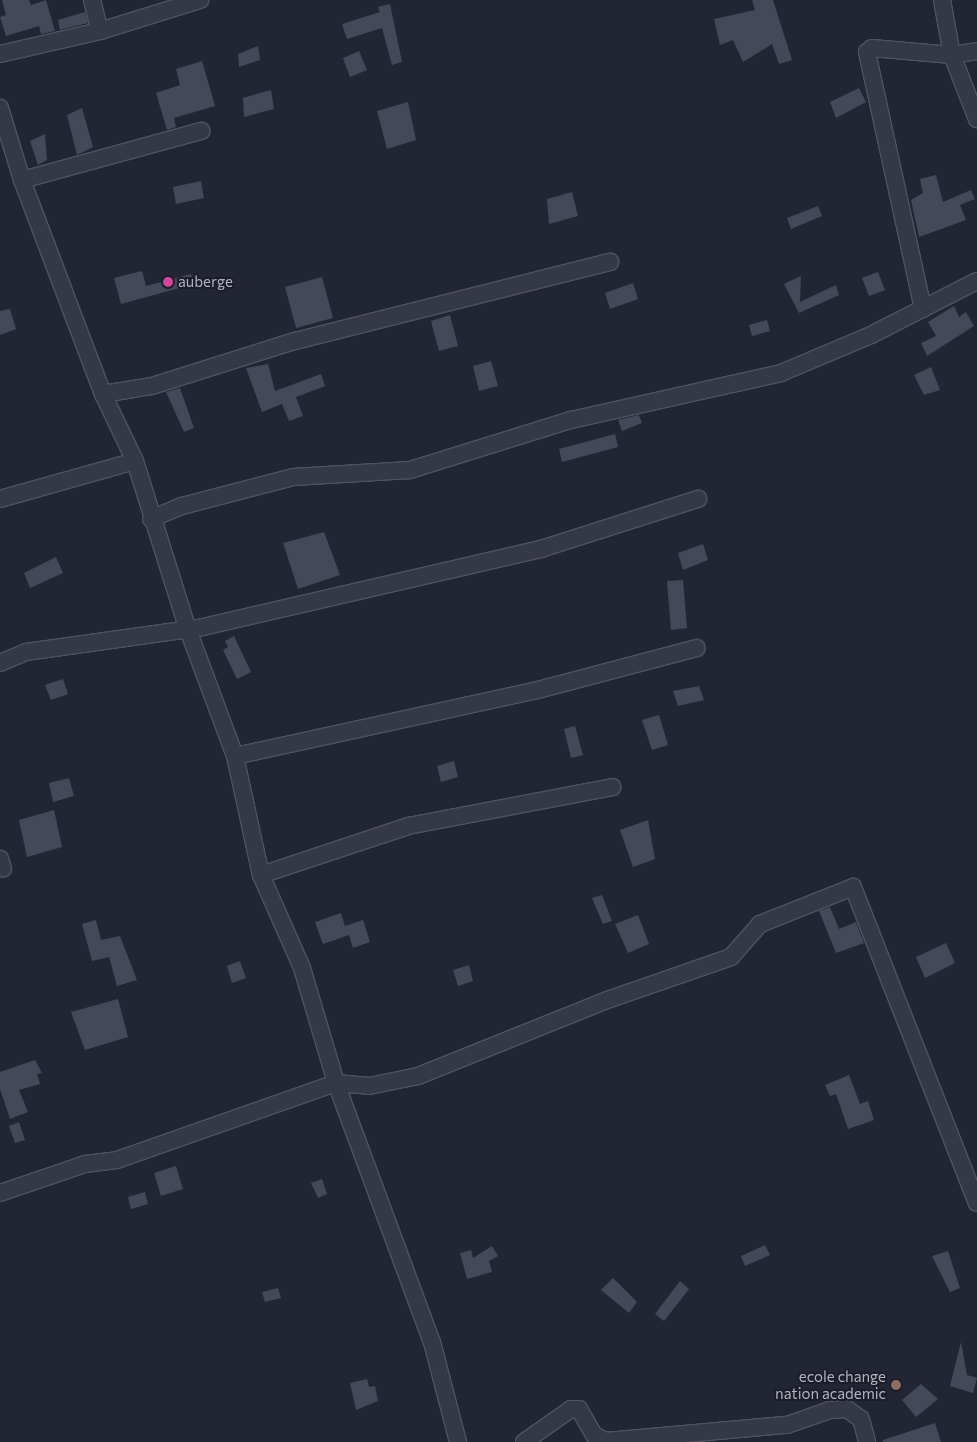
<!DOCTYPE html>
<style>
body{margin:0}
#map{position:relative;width:977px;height:1442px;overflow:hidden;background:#222634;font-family:Commissioner,sans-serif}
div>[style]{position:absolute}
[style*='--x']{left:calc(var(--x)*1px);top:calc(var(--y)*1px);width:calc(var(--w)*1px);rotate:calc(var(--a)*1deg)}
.building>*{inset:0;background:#444858}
.roads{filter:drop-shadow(1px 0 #50535f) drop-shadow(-1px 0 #50535f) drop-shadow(0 1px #50535f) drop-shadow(0 -1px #50535f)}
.street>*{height:16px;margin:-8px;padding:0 8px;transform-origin:8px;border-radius:8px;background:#353845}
.dots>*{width:14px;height:14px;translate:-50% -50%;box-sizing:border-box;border:2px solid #1b1e29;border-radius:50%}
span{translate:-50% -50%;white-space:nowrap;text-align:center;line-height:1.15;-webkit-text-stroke:4px #1b1e29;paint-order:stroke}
.poi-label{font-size:15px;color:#b0b3c1}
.left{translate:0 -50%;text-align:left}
.right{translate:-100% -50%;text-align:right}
</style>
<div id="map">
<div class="building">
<div style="clip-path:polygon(2px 0,29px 0,31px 5px,46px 0,55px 31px,41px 34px,39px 26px,6px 36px,0 17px,6px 15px)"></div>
<div style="clip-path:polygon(752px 0,773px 0,792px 60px,779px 64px,772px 44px,743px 62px,733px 40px,720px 45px,714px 19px,755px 10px)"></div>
<div style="clip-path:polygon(390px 4px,402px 62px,392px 65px,382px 28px,347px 39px,342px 24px,380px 12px,378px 7px)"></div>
<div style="clip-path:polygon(85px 12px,88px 23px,60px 30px,58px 20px)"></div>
<div style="clip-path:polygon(258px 46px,260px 60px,239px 67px,238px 54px)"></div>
<div style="clip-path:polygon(359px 51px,367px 70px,350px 77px,343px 58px)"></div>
<div style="clip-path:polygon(202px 61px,215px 106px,174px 118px,176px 127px,167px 130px,156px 93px,180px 85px,176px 69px)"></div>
<div style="clip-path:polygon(859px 88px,866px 102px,836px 118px,830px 102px)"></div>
<div style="clip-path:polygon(271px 90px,274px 109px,244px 117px,243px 98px)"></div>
<div style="clip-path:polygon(408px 102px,416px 140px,387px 149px,377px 111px)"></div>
<div style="clip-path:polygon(82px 108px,93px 147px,77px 155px,67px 115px)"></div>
<div style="clip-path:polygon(45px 134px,47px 160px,38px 165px,30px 141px)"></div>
<div style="clip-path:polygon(936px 175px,943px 202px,971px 190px,975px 199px,960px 205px,966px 220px,919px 237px,911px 200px,923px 193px,920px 179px)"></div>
<div style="clip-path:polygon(201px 181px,204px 198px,176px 204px,173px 187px)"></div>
<div style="clip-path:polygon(572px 192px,578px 216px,549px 224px,547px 199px)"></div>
<div style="clip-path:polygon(818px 206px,822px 216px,791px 229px,787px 218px)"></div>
<div style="clip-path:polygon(142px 271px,146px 286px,191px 274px,194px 284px,121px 304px,114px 278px)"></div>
<div style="clip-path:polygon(878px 272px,885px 290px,869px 296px,862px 278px)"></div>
<div style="clip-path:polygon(801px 276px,800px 302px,836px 285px,839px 295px,799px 313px,784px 284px)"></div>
<div style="clip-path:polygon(322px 277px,333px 318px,296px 328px,285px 287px)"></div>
<div style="clip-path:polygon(633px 283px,638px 299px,610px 309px,605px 293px)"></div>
<div style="clip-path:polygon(954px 306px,959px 317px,966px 312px,974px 326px,927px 356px,921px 343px,936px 336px,928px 322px)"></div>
<div style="clip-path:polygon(10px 309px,16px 329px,0 335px,0 311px)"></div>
<div style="clip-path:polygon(450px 315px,458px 346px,439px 351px,431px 321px)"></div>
<div style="clip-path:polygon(767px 320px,770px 331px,752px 336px,749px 325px)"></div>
<div style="clip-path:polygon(491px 361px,498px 386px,479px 391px,473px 366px)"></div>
<div style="clip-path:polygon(268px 364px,275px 391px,321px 374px,325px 386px,296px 397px,303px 416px,289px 421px,282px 404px,262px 412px,246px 368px)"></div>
<div style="clip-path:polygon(931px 367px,940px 390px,924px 395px,914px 375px)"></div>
<div style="clip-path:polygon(180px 388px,194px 428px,184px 432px,166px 392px)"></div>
<div style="clip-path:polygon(639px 415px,642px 423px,622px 431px,618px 420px)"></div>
<div style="clip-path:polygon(615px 434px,618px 447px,562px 462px,559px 449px)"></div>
<div style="clip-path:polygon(324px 532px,340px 575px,298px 589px,283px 543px)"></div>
<div style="clip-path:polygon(703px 544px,708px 560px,683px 570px,678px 553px)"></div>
<div style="clip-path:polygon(56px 557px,63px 573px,30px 588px,24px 573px)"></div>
<div style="clip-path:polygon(683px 580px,687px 628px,671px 630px,667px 581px)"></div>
<div style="clip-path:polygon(234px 636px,251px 672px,237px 679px,223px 650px,228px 647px,225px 641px)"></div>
<div style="clip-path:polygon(63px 679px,68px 694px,51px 700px,45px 685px)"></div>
<div style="clip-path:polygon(699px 686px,704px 700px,678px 706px,673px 691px)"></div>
<div style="clip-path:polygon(659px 715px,668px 745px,652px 750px,642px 720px)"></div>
<div style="clip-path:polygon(575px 726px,583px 755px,571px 758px,564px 729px)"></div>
<div style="clip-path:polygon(454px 761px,458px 777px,441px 782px,437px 766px)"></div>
<div style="clip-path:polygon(69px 778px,74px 796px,53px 802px,49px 783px)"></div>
<div style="clip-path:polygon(54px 810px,62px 847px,27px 857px,19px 820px)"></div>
<div style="clip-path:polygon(648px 820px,655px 859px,633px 867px,620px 830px)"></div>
<div style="clip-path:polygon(602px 895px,612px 921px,603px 924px,592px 898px)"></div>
<div style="clip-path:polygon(830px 907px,839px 929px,856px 922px,864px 943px,836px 953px,819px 911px)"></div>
<div style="clip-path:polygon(341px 913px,345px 926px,363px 920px,370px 942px,353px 948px,349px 935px,323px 944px,315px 922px)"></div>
<div style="clip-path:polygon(638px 915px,649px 944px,628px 953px,615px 924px)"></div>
<div style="clip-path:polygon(96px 920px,101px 940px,120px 936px,137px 980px,117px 986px,109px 957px,92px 961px,82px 924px)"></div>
<div style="clip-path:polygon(946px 943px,955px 963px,925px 978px,916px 957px)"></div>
<div style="clip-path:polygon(240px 961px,246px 978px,232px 983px,227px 966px)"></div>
<div style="clip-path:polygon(469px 965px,473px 981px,458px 986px,453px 970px)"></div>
<div style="clip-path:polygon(118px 999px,128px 1037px,85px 1050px,71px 1012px)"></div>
<div style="clip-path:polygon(35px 1060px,42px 1073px,37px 1074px,40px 1084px,19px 1090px,28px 1112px,10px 1119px,0 1089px,0 1072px)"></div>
<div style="clip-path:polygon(849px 1075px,860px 1104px,868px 1101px,874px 1120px,848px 1129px,836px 1094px,830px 1096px,825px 1085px)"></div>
<div style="clip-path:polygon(19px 1122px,25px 1140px,15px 1143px,9px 1126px)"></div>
<div style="clip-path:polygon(176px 1166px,183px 1189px,161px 1196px,154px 1173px)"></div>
<div style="clip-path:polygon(322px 1179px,327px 1194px,318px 1198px,311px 1183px)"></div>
<div style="clip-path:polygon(145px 1192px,148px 1204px,131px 1209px,128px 1197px)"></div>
<div style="clip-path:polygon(765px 1245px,770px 1255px,745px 1266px,741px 1256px)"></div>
<div style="clip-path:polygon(492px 1246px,498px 1256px,489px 1261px,492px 1272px,467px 1279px,460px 1253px,471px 1250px,473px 1258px)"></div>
<div style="clip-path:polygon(948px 1251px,960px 1288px,950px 1292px,932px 1256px)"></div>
<div style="clip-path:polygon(613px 1278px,637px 1302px,629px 1313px,601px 1290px)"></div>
<div style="clip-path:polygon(680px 1281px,689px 1289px,664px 1321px,655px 1314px)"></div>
<div style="clip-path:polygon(278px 1288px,281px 1298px,265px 1302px,262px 1292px)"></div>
<div style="clip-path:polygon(961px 1342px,967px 1375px,977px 1378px,973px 1393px,950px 1386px)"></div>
<div style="clip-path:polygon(367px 1379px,369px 1387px,375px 1386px,378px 1401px,356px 1410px,350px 1383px)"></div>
<div style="clip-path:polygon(921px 1384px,938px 1399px,916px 1417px,902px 1400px)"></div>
<div style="clip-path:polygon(935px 1423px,941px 1442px,883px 1442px,883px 1440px)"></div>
</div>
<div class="roads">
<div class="street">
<div style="--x:92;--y:0;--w:32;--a:76"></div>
<div style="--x:942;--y:0;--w:56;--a:79.7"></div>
<div style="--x:952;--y:55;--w:69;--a:68.7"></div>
<div style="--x:0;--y:54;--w:103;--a:-13"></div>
<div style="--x:100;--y:31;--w:105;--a:-17.2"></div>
<div style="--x:0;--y:108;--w:75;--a:73"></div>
<div style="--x:22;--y:180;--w:229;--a:69.3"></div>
<div style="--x:103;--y:394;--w:74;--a:64.5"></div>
<div style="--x:135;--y:461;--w:174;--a:72.6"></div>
<div style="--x:187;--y:627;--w:138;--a:69.6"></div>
<div style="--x:235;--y:756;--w:122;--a:77.7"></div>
<div style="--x:261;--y:875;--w:102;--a:66.2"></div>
<div style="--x:302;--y:968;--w:120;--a:73.5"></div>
<div style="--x:336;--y:1083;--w:276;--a:69.7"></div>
<div style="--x:432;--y:1342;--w:103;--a:75.4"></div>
<div style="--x:22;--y:180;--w:186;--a:-15.3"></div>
<div style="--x:923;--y:309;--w:263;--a:-102.3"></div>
<div style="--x:867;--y:52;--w:6;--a:-39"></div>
<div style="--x:872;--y:48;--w:80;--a:5"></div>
<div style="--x:952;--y:55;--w:25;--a:-9"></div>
<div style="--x:103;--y:394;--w:50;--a:-9.3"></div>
<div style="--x:152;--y:386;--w:150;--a:-17.5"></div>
<div style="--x:295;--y:341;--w:325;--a:-14.1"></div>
<div style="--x:0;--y:499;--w:140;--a:-15.7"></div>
<div style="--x:151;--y:519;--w:34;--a:-23"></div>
<div style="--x:182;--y:506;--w:115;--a:-14.6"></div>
<div style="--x:293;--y:477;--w:117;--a:-3.4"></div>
<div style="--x:410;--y:470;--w:169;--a:-17.3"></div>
<div style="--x:571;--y:420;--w:215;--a:-12.6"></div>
<div style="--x:781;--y:373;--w:98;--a:-22.9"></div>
<div style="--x:871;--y:335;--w:119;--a:-27"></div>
<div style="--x:0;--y:663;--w:28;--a:-23"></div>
<div style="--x:26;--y:652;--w:179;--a:-8"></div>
<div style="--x:203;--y:627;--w:347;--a:-13"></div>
<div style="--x:541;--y:549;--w:165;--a:-17.7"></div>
<div style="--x:235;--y:756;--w:310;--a:-12.3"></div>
<div style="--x:538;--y:690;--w:164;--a:-14.8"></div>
<div style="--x:0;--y:859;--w:10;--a:73"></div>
<div style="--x:261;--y:875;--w:155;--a:-18.4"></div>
<div style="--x:408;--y:826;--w:208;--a:-10.8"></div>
<div style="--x:0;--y:1193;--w:90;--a:-18.8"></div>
<div style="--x:85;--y:1164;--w:32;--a:-7"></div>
<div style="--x:117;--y:1160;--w:232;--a:-19.4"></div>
<div style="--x:336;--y:1083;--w:33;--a:5"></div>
<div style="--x:369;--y:1086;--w:50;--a:-11.5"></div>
<div style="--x:418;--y:1076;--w:207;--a:-21.9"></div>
<div style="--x:610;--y:999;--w:128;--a:-19.1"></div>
<div style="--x:731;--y:957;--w:44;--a:-48.7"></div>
<div style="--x:760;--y:924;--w:100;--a:-21.7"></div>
<div style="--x:853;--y:887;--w:339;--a:68.6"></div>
<div style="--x:524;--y:1442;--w:57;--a:-35.1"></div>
<div style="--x:571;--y:1409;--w:8;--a:0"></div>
<div style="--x:579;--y:1409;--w:30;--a:60"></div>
<div style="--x:594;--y:1435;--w:13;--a:27"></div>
<div style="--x:606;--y:1441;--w:182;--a:-5.1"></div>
<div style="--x:787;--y:1425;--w:46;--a:-19.2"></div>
<div style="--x:830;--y:1410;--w:17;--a:-3"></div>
<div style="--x:847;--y:1409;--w:17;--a:36"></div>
<div style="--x:861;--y:1419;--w:24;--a:75"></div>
</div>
</div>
<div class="dots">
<div style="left:168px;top:282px;background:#d1479c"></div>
<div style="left:896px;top:1385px;background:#8d6e63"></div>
</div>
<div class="poi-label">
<span class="left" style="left:178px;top:282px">auberge</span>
<span class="right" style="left:886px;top:1385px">ecole change<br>nation academic</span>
</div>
</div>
